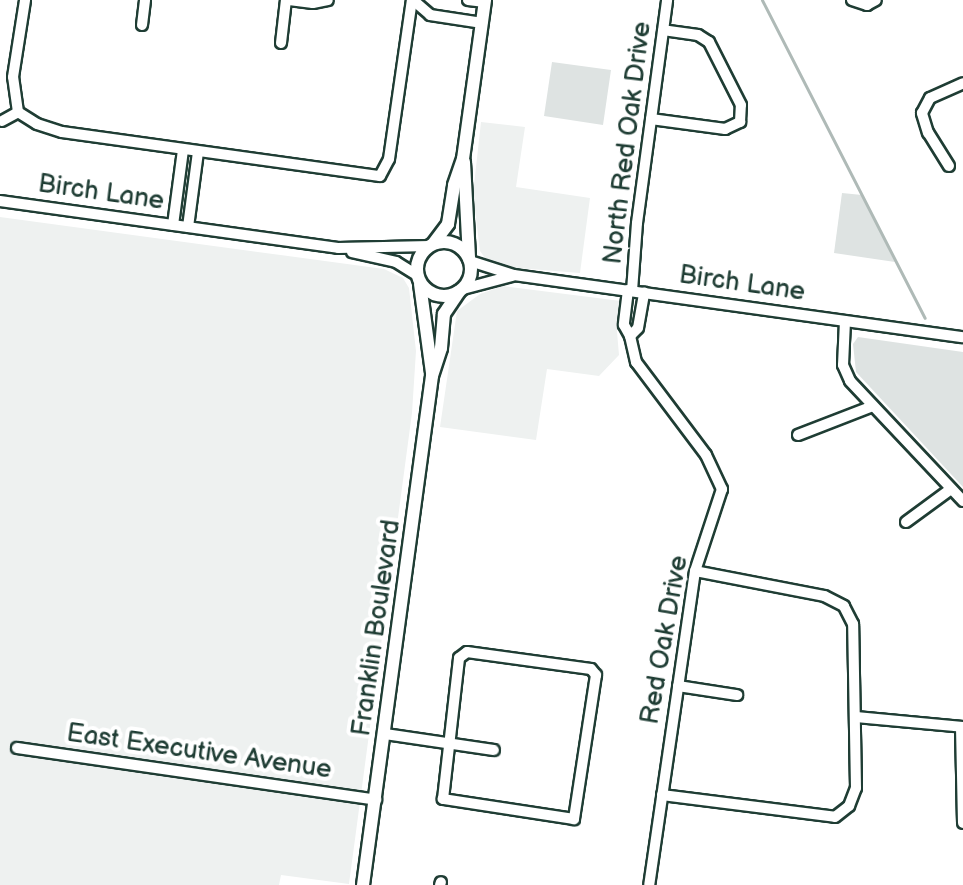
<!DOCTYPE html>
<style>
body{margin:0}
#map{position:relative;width:963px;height:885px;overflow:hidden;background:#fff;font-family:"Balsamiq Sans",sans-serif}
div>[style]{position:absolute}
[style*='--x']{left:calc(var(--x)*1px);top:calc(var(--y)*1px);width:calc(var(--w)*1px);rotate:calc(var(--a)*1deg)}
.built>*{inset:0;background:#eef1f0}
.green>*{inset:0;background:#dee3e2}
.stream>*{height:3px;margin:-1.5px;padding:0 1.5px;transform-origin:1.5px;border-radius:1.5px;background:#afbab7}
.roads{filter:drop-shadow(2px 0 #1f3d34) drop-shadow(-2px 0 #1f3d34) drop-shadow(0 2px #1f3d34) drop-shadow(0 -2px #1f3d34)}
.minor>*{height:10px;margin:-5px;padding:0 5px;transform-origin:5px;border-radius:5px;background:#fff}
.major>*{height:12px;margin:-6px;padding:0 6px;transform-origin:6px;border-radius:6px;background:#fff}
.major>.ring{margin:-6px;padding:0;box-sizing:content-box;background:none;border:12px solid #fff;border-radius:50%}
span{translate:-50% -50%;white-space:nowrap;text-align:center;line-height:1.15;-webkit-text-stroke:8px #fff;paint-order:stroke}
.street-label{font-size:26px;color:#1f3d34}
</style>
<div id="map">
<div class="built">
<div style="clip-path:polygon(481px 122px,525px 127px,516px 187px,590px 198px,580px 273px,506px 267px,485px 258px,480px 251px,473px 194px)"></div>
<div style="clip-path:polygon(0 217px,384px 269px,403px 278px,409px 288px,416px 351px,412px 413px,349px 884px,281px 875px,279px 885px,0 885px)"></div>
<div style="clip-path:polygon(503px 286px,621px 301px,617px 332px,619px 355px,599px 376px,547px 369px,536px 440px,440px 427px,457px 311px,480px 294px)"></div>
</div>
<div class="green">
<div style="clip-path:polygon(552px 62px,611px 70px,603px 125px,544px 116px)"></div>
<div style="clip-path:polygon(842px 193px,862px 195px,895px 262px,834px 253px)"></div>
<div style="clip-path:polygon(858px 337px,963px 352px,963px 487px,856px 372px,853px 344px)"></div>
</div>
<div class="stream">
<div style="--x:762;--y:0;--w:357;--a:62.9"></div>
</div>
<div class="roads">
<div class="minor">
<div style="--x:289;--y:0;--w:24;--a:7"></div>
<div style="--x:313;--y:3;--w:15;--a:-11"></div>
<div style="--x:413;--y:0;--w:23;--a:41"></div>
<div style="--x:430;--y:15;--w:53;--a:8.7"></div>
<div style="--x:468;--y:0;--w:17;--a:7"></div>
<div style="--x:852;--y:0;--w:16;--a:18"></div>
<div style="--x:867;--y:5;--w:10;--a:-29"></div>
<div style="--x:142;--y:25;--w:25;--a:-83"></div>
<div style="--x:281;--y:43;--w:43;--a:-83.4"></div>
<div style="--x:18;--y:112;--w:22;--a:32"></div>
<div style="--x:37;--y:124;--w:26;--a:18"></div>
<div style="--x:62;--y:132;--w:321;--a:7.9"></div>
<div style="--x:380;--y:176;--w:19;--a:-62"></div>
<div style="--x:389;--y:159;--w:161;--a:-81.8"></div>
<div style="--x:18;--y:112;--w:35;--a:-98"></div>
<div style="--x:13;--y:77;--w:78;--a:-81.1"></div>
<div style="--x:651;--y:119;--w:75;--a:7.7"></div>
<div style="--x:725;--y:129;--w:17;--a:-25"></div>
<div style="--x:740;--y:122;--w:17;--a:-87"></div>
<div style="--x:741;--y:105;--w:71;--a:-116.9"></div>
<div style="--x:709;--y:42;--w:13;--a:-148"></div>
<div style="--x:698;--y:35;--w:35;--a:-172"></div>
<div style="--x:2;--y:121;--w:18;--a:-29"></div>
<div style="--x:949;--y:166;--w:39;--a:-122"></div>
<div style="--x:928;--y:133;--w:21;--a:-107"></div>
<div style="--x:922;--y:113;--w:17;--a:-62"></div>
<div style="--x:930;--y:98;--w:36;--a:-24"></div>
<div style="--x:0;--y:201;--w:341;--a:7.9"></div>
<div style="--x:338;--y:248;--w:92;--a:-1.2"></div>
<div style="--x:173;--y:225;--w:76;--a:-82.4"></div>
<div style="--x:188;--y:227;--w:76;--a:-82.4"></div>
<div style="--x:352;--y:252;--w:45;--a:12.8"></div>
<div style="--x:396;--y:262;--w:26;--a:32"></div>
<div style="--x:470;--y:261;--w:46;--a:17.7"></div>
<div style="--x:514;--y:275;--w:453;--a:7.9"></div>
<div style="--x:463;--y:289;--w:51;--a:-14.9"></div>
<div style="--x:628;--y:290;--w:35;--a:97"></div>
<div style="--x:624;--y:325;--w:13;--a:61"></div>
<div style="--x:630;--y:336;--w:11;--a:-45"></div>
<div style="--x:638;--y:328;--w:36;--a:-80"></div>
<div style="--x:632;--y:291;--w:68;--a:-85.8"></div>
<div style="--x:637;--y:223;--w:225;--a:-82.3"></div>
<div style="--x:845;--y:321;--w:44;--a:92.6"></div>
<div style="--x:843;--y:365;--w:17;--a:66"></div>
<div style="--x:850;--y:381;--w:165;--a:46.7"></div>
<div style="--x:630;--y:336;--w:27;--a:77"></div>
<div style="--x:636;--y:362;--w:116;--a:53"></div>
<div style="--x:706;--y:455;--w:38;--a:65"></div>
<div style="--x:722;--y:489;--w:86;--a:108.2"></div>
<div style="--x:695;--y:571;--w:317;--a:98.3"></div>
<div style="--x:798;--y:435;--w:80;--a:-21.1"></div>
<div style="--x:906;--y:522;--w:56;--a:-36.3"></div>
<div style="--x:467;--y:652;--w:125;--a:7.8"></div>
<div style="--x:591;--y:669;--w:8;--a:50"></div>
<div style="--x:596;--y:675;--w:146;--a:98.7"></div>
<div style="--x:574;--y:819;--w:133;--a:-171.3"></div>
<div style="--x:443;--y:799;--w:142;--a:-83.5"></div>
<div style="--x:459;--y:658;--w:10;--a:-37"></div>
<div style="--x:678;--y:686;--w:60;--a:8.7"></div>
<div style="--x:856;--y:717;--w:107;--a:5.3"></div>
<div style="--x:961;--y:727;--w:96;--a:88.8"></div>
<div style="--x:385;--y:734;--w:110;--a:8.4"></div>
<div style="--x:17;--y:748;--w:363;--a:8.2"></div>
<div style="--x:662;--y:795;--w:174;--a:7.2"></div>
<div style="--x:835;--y:817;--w:18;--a:-38"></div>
<div style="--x:849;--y:806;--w:19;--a:-69"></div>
<div style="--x:856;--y:788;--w:164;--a:-91"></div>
<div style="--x:853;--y:624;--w:20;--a:-117"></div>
<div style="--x:844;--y:606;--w:22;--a:-153"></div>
<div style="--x:824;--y:596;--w:131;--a:-169"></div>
<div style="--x:440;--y:885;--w:3;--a:-72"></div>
</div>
<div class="major">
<div style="--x:464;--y:162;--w:97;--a:87"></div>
<div class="ring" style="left:417px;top:242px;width:42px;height:42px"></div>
<div style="--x:433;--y:244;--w:25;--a:-53"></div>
<div style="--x:448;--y:224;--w:39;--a:-81"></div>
<div style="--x:454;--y:185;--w:28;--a:-71"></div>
<div style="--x:463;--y:159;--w:161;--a:-82.1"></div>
<div style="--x:420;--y:284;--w:90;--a:82.3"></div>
<div style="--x:363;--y:885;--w:514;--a:-82.28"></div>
<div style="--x:432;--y:376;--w:29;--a:-72"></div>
<div style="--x:441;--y:348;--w:34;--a:-85"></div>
<div style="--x:444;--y:314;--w:27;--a:-56"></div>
</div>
</div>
<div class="street-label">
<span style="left:628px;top:143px;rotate:-83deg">North Red Oak Drive</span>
<span style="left:101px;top:193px;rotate:8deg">Birch Lane</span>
<span style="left:742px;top:284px;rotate:8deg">Birch Lane</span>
<span style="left:377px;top:628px;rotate:-82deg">Franklin Boulevard</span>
<span style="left:665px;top:640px;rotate:-80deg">Red Oak Drive</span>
<span style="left:199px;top:752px;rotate:8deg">East Executive Avenue</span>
</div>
</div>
